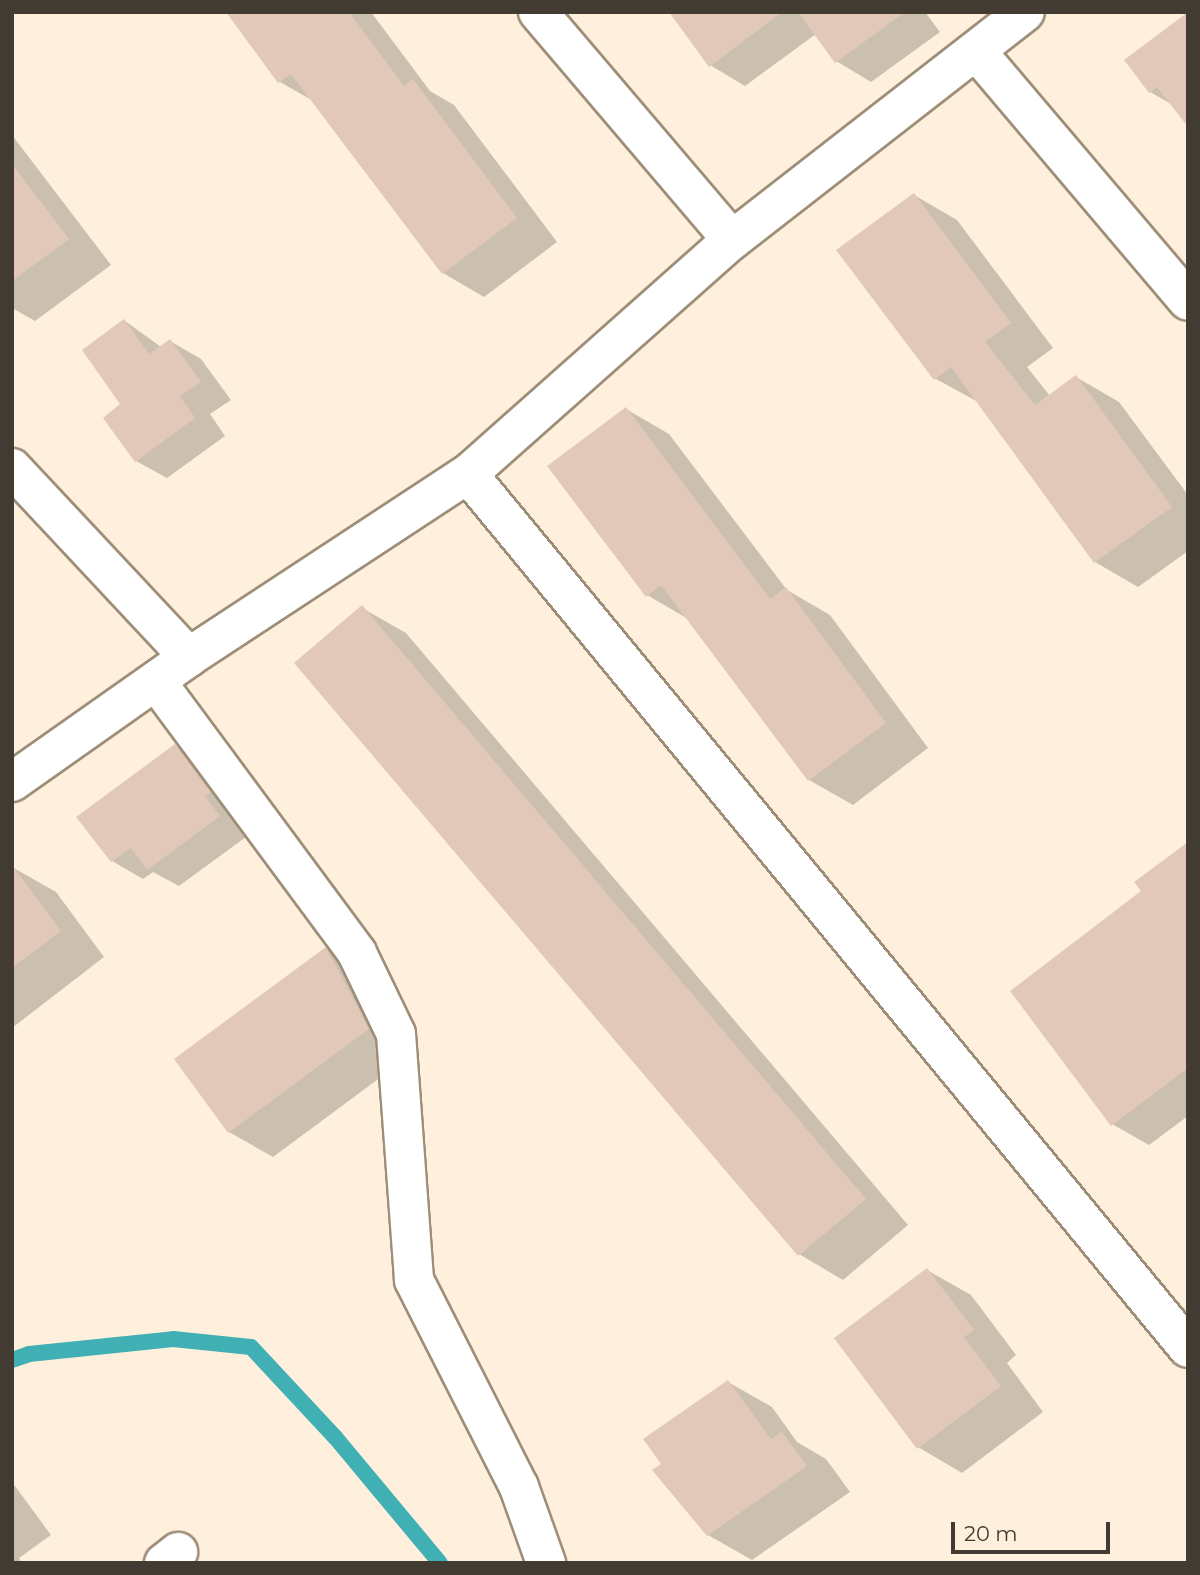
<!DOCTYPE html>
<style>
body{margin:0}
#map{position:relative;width:1200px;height:1575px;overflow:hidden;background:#fef0dd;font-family:Montserrat,sans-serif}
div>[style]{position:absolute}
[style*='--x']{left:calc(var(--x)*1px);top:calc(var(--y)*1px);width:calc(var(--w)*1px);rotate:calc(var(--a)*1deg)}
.shadow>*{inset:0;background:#0003}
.stream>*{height:16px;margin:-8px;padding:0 8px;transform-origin:8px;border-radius:8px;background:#40b0b4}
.building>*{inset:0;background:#e2c8b8}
.roads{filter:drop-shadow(2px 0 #9e8e78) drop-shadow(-2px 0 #9e8e78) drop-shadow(0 2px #9e8e78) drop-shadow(0 -2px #9e8e78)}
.street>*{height:38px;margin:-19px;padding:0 19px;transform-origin:19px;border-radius:19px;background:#fff}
span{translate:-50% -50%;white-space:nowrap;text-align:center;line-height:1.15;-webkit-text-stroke:6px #fef0dd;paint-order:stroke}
.frame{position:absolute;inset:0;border:14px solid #423b32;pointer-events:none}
.scale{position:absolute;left:951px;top:1522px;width:159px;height:32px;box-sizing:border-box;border:4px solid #423b32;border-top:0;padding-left:9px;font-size:21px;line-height:24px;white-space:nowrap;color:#423b32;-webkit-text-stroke:5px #fef0dd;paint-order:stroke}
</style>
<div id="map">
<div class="shadow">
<div style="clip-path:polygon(228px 12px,371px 12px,430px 91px,454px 105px,557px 242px,484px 297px,443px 273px,315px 102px,280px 82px)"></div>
<div style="clip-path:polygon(671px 12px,925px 12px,940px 32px,871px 82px,836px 61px,816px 34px,745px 86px,710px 65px)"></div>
<div style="clip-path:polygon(1188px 34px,1173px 105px,1150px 92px)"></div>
<div style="clip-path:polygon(12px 135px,111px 265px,35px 321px,12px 308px)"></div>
<div style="clip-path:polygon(914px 195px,957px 220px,1053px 348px,1027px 367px,1050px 396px,1076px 377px,1119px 402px,1188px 495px,1188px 551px,1138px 587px,1095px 562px,980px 403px,936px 379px,839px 251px)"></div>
<div style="clip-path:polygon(125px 321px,161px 347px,170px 341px,201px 359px,231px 400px,210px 414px,225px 436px,167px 478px,136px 461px,123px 405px)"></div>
<div style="clip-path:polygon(626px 409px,669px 434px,787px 590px,830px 615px,928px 748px,853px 805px,809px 780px,690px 620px,647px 595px)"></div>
<div style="clip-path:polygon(362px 608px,406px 633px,908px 1225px,843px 1280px,799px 1254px)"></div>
<div style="clip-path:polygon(175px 746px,206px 764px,250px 834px,179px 886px,153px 872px,143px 879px,112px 861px)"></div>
<div style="clip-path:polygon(1188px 844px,1188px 1116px,1149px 1145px,1112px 1124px,1144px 892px)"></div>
<div style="clip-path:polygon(12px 867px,56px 892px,104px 957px,12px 1028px)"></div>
<div style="clip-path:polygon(326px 949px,369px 974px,412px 1054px,273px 1157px,229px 1132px)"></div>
<div style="clip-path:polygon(927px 1270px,971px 1295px,1016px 1355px,1007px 1363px,1043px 1412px,962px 1473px,918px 1447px)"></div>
<div style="clip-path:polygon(728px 1382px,772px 1407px,797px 1442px,826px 1459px,850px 1492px,752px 1560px,708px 1535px,663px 1465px)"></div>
<div style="clip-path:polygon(12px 1482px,51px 1535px,19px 1558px,22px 1563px,12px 1563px)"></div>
</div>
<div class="stream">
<div style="--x:12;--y:1360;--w:18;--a:-19"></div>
<div style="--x:29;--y:1354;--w:145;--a:-5.9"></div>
<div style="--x:173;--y:1339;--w:78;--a:5.9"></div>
<div style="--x:251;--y:1347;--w:123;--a:47"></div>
<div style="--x:335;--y:1437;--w:164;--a:50.2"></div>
</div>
<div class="building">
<div style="clip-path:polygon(226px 12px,349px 12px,404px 86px,413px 79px,517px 218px,442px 274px,291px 74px,278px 83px)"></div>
<div style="clip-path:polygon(669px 12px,782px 12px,709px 67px)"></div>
<div style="clip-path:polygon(798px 12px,905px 12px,835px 63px)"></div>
<div style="clip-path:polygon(1188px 12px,1188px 127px,1157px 87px,1149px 93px,1124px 60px)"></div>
<div style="clip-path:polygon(12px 164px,69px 239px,12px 281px)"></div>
<div style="clip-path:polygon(914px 193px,1011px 323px,985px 342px,1035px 405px,1076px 375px,1172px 507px,1094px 563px,951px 367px,934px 380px,836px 250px)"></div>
<div style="clip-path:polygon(124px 319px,149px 354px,170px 339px,201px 382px,180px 396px,195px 418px,135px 462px,103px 418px,120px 404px,82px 350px)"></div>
<div style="clip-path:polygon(626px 407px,770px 599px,786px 587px,886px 723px,808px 781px,661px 585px,646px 597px,547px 466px)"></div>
<div style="clip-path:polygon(362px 605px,866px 1199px,798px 1256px,294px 663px)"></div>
<div style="clip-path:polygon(175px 744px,211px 792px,205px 796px,220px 816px,147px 870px,131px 848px,111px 862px,76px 817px)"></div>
<div style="clip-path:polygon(1188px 842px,1188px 1068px,1111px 1126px,1010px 991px,1141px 891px,1134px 882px)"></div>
<div style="clip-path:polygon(12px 865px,61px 931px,12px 968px)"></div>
<div style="clip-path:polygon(326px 947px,369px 1029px,228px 1133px,174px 1059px)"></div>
<div style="clip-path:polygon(927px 1268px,974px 1330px,964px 1337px,1001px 1386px,917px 1449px,834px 1338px)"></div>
<div style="clip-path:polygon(728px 1380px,771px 1439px,782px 1432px,807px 1466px,707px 1536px,652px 1470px,661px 1464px,643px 1439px)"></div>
</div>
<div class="roads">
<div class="street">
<div style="--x:538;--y:12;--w:299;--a:49.6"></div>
<div style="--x:977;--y:52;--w:326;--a:49.7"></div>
<div style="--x:12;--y:468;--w:259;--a:46.9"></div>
<div style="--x:468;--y:474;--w:1132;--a:50.52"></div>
<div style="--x:156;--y:681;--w:338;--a:53.5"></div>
<div style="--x:357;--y:953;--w:90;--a:64.3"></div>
<div style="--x:396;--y:1034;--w:247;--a:85.8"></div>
<div style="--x:414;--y:1280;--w:232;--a:63.1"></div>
<div style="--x:519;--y:1487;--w:81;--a:70.4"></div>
<div style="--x:12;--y:782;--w:217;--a:-35.2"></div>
<div style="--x:189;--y:657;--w:334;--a:-33.3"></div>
<div style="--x:468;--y:474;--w:353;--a:-41.6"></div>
<div style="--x:732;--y:240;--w:371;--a:-37.9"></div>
<div style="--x:164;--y:1563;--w:18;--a:-38"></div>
</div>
</div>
<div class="frame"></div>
<div class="scale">20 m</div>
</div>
